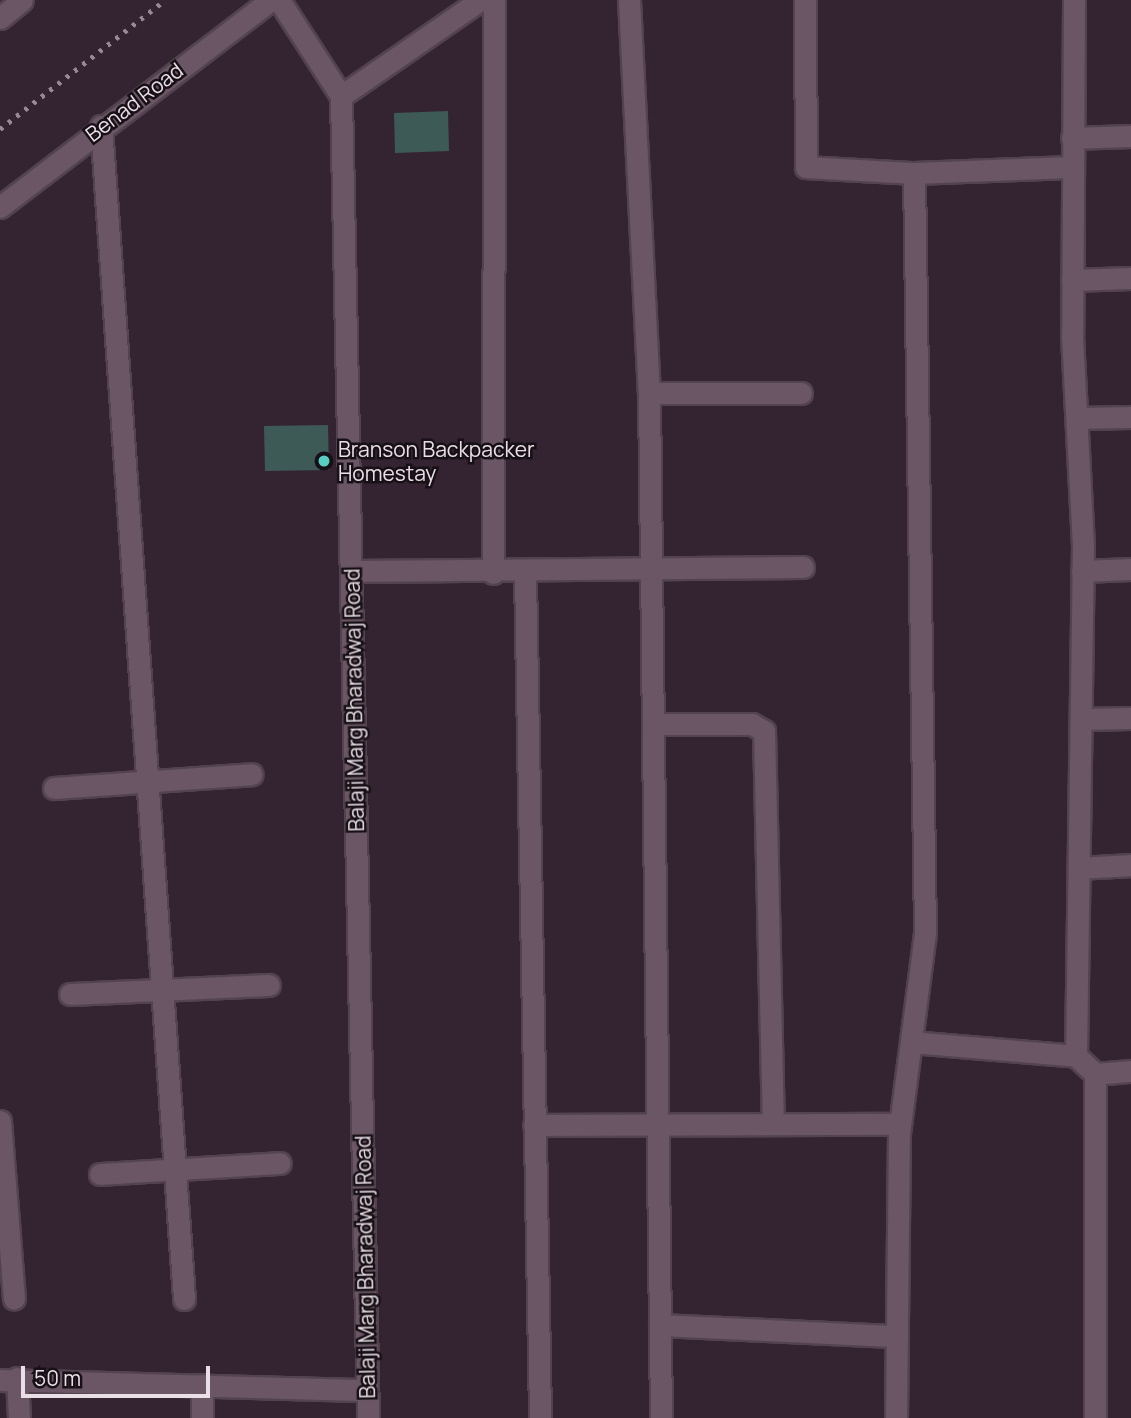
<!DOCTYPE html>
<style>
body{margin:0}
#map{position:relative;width:1131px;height:1418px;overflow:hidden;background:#342431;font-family:Manrope,sans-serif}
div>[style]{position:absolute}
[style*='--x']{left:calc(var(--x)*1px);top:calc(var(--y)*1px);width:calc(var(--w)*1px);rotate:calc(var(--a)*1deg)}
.building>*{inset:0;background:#3d5a56}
.roads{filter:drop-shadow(2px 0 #52434f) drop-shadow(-2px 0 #52434f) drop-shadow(0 2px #52434f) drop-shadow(0 -2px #52434f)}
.minor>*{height:21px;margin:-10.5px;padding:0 10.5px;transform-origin:10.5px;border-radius:10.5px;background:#6a5665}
.tertiary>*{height:21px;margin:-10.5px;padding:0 10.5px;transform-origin:10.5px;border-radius:10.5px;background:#6a5665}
.secondary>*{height:21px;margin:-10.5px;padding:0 10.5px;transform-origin:10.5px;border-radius:10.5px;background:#6a5665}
.rail>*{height:5px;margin-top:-2.5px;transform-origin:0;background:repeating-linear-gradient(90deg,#978994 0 3.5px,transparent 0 10.5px)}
.dots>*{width:19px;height:19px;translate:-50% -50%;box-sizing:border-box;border:4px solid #171016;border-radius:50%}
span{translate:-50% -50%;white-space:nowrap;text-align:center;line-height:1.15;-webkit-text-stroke:5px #171016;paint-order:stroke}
.street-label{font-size:21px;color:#eadee7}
.poi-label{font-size:21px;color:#eadee7}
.left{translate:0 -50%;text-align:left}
.scale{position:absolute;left:21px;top:1366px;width:189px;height:32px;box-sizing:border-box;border:4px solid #eadee7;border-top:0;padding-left:9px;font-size:21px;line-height:24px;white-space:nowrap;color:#eadee7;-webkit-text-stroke:5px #171016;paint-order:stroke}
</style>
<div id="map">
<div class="building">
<div style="clip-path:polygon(448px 111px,449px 151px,395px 153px,394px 113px)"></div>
<div style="clip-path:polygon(328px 425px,329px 470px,265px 471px,264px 426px)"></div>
</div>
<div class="roads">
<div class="minor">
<div style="--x:629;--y:0;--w:394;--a:87.1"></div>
<div style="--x:649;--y:393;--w:1025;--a:89.33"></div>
<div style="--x:805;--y:0;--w:167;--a:89.7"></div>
<div style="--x:806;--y:167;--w:108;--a:3.2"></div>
<div style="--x:914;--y:173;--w:760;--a:89.17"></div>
<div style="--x:925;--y:933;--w:202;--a:97.4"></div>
<div style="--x:899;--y:1133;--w:285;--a:90.6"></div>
<div style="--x:1074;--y:0;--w:336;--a:90.3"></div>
<div style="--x:1072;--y:336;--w:208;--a:87"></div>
<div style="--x:1083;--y:544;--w:512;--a:90.78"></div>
<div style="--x:1076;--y:1056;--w:26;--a:43"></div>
<div style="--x:1095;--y:1074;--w:344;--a:90"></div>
<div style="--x:341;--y:96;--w:169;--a:-34.6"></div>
<div style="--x:101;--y:126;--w:1176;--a:85.95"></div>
<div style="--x:1072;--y:138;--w:59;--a:-1.9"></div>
<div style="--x:914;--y:173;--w:156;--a:-2.2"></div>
<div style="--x:1072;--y:280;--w:59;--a:-1.9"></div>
<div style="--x:649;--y:393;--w:152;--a:0"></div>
<div style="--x:1077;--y:418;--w:54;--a:-1.1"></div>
<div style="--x:351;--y:571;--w:452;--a:-0.5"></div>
<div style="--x:1082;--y:571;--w:49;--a:-2.3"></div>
<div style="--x:493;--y:573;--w:573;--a:-89.9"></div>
<div style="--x:525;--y:573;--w:845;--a:88.98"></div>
<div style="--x:1081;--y:719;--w:50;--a:-1.1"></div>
<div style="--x:653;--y:724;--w:99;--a:0"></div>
<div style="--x:752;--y:724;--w:14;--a:30"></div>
<div style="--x:764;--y:731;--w:392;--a:88.7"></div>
<div style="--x:54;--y:788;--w:198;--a:-4"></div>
<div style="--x:1079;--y:868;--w:52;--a:-3.3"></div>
<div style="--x:70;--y:994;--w:199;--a:-2.6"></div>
<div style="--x:911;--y:1042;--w:166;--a:4.8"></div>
<div style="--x:1095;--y:1074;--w:36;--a:-5"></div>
<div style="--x:0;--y:1121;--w:178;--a:85.5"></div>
<div style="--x:534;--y:1125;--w:366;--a:-0.2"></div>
<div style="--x:100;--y:1174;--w:180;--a:-3.5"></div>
<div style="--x:660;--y:1325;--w:237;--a:2.7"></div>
<div style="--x:17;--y:1378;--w:40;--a:87.1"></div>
<div style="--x:0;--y:1380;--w:367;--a:1.6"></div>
<div style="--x:202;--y:1385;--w:33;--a:90"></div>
</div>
<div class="tertiary">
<div style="--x:279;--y:0;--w:114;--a:57.1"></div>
<div style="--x:341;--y:96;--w:1322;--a:88.83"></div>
</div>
<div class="secondary">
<div style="--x:0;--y:18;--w:28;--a:-39"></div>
<div style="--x:0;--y:207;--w:341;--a:-37.4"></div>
</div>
</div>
<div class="rail">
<div style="--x:0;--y:129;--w:209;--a:-38"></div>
</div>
<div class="dots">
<div style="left:324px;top:461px;background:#57cec1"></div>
</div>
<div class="street-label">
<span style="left:134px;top:102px;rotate:-37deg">Benad Road</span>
<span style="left:354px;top:700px;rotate:-91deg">Balaji Marg Bharadwaj Road</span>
<span style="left:365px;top:1267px;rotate:-91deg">Balaji Marg Bharadwaj Road</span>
</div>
<div class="poi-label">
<span class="left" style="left:338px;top:461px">Branson Backpacker<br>Homestay</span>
</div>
<div class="scale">50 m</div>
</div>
